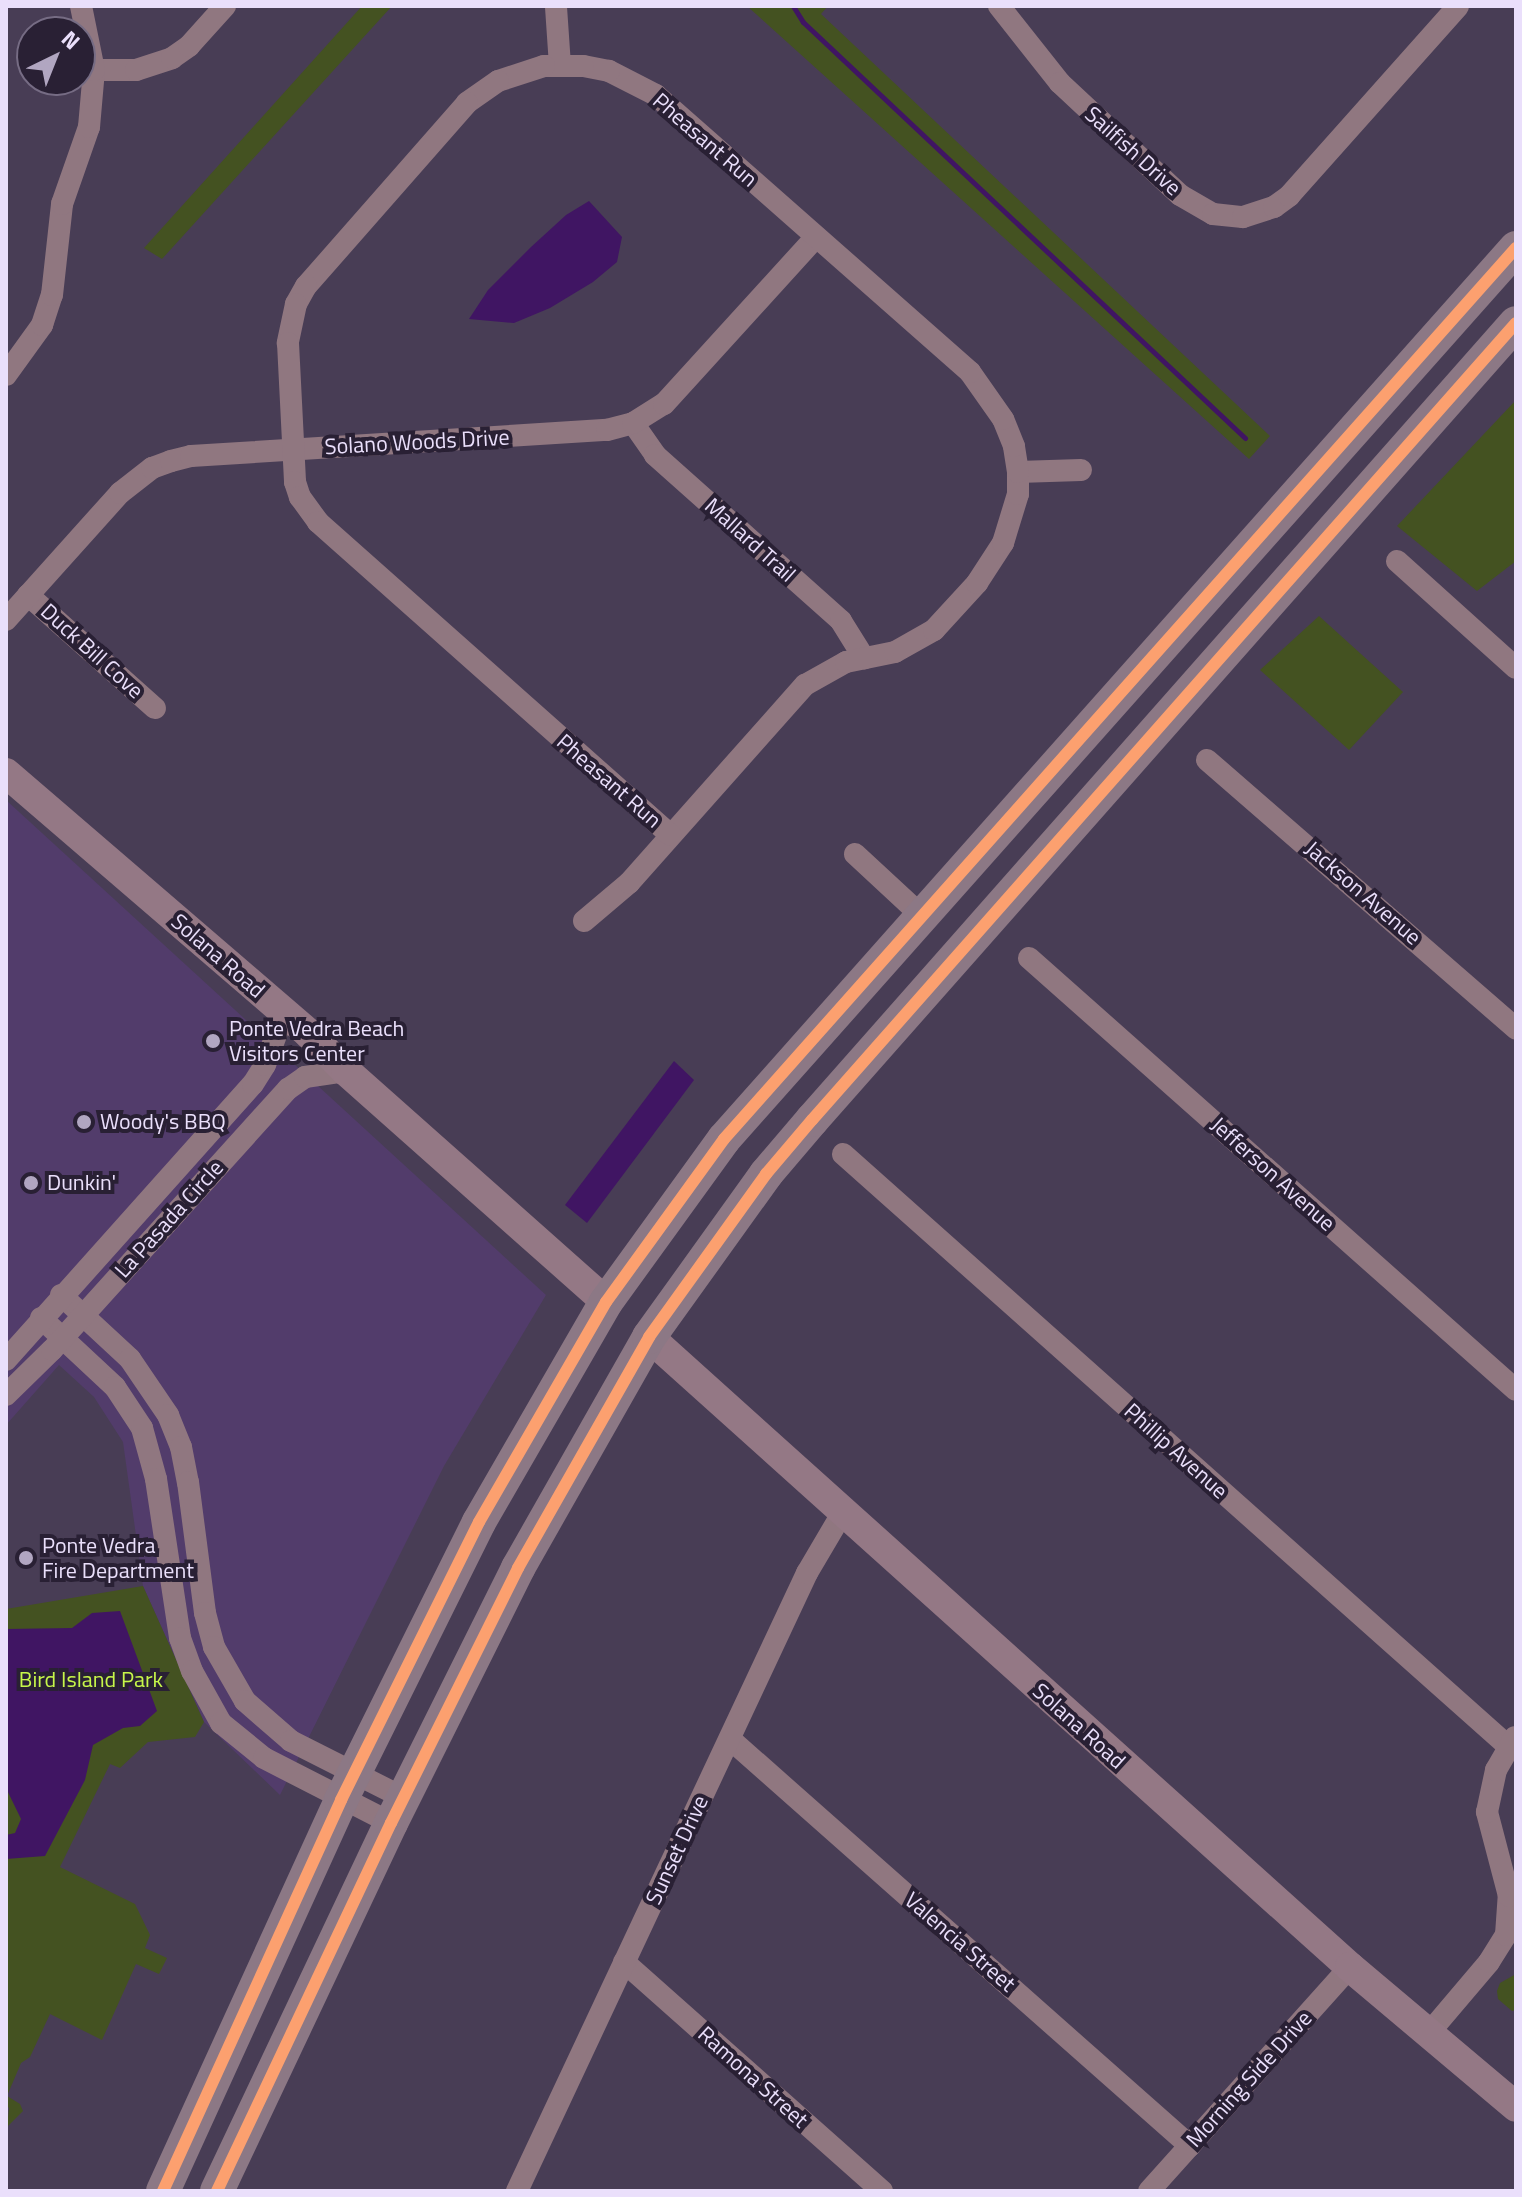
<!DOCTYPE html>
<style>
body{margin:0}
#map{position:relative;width:1522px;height:2197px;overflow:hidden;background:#483d55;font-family:"Titillium Web",sans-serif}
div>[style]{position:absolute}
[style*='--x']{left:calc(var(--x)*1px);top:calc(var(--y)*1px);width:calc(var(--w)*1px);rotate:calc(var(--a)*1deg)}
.built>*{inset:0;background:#523c6b}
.green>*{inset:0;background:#445221}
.water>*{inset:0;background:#401563}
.stream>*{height:5px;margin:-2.5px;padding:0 2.5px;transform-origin:2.5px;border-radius:2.5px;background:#401563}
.street>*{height:22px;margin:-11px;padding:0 11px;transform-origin:11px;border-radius:11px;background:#907780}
.secondary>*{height:30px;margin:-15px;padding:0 15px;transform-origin:15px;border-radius:15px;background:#947885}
.primary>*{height:34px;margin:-17px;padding:0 17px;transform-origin:17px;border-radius:17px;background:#8c7885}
.cycleway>*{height:12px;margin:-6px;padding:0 6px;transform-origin:6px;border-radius:6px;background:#fca06f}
.dots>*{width:22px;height:22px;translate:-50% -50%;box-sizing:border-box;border:4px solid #292034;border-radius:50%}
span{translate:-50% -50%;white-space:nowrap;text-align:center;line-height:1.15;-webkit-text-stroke:8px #292034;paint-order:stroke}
.street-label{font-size:22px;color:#eadffb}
.poi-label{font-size:22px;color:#eadffb}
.left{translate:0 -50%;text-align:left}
.park-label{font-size:22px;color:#c7f74a}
.frame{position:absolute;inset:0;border:8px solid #eadffb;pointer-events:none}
.north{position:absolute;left:16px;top:16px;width:80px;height:80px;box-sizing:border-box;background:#292034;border:2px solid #766c84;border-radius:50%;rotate:43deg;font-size:22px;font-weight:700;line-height:32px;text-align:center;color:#eadffb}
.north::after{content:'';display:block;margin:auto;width:28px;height:36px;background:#b1a6c1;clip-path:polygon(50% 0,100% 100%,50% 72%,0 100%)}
</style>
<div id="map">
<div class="built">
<div style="clip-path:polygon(6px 800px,546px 1295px,444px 1466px,280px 1795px,204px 1722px,143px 1586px,123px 1442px,94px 1397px,59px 1365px,6px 1425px)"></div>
</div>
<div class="green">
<div style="clip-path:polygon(362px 6px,392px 6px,162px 259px,144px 248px)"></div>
<div style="clip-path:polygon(747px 6px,828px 6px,821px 14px,1270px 436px,1249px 459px)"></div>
<div style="clip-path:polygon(1516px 400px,1516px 561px,1477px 591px,1397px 526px)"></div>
<div style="clip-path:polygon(1319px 616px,1403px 692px,1349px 750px,1260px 670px)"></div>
<div style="clip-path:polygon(143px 1586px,204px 1722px,195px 1737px,148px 1742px,120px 1768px,110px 1764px,60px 1867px,135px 1904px,150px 1935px,145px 1948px,167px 1958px,159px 1974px,136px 1964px,102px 2040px,50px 2014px,30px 2057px,21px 2063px,7px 2096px,20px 2104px,23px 2111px,7px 2127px,9px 2108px,6px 2105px,6px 1609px)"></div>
<div style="clip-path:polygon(1516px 1974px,1516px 2010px,1512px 2011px,1498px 1999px,1497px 1991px,1500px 1983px)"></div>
</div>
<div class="water">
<div style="clip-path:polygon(589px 201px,622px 237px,617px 262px,593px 282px,550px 308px,514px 323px,469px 319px,488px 290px,531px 247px,566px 215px)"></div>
<div style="clip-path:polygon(674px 1061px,694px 1080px,587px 1223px,565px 1205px)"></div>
<div style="clip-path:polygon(120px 1611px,157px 1711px,140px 1726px,123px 1728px,93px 1745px,85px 1780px,45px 1856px,6px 1859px,6px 1835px,15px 1833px,21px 1819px,6px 1788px,6px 1629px,72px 1628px,92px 1613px)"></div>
</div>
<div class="stream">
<div style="--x:793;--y:6;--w:19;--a:58"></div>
<div style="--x:803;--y:22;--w:607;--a:43.26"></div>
</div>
<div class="street">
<div style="--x:999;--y:6;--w:98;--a:51.6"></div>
<div style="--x:1060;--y:83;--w:164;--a:43"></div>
<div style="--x:1180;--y:195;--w:38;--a:30"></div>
<div style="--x:1213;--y:214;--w:30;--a:6"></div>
<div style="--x:1243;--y:217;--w:33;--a:-18"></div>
<div style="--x:1274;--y:207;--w:19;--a:-36"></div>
<div style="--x:1289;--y:196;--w:254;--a:-48.3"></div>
<div style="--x:556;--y:7;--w:58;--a:86.1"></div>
<div style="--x:94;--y:70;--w:42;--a:0"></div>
<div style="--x:136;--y:70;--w:38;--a:-18"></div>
<div style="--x:172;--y:58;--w:21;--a:-35"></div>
<div style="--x:189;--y:46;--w:54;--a:-48"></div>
<div style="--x:6;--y:375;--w:62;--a:-54.2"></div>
<div style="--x:42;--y:325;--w:32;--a:-72"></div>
<div style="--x:52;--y:295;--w:92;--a:-83.7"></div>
<div style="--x:62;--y:204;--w:82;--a:-70.7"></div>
<div style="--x:89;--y:127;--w:57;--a:-85"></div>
<div style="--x:94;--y:70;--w:65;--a:-101.5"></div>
<div style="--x:633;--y:423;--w:39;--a:55"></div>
<div style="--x:655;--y:455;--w:249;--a:41.7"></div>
<div style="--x:841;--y:621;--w:44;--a:58.1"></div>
<div style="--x:1018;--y:472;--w:63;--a:-1.8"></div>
<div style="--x:1397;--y:561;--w:160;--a:42"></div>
<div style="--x:28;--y:595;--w:170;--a:41.7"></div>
<div style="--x:6;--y:620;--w:171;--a:-48.1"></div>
<div style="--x:120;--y:493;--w:41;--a:-38"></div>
<div style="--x:152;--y:468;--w:20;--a:-20"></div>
<div style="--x:171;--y:461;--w:21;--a:-14"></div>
<div style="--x:191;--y:456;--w:417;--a:-3.6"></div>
<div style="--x:607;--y:430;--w:27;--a:-15"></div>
<div style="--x:633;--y:423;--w:36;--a:-32"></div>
<div style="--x:664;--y:404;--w:226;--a:-47.7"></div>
<div style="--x:1207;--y:760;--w:410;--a:41"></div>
<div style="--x:855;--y:854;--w:91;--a:42.8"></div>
<div style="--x:584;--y:921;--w:59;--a:-40.2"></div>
<div style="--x:629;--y:883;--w:265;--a:-48.4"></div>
<div style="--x:805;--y:685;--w:47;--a:-29.3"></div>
<div style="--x:846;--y:662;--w:50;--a:-11.5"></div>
<div style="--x:895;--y:652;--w:45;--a:-29.4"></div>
<div style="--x:934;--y:630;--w:64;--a:-47.5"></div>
<div style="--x:977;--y:583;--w:48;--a:-57"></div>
<div style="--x:1003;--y:543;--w:51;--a:-73"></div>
<div style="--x:1018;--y:494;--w:22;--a:-90"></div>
<div style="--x:1018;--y:472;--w:26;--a:-99"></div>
<div style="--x:1014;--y:446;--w:29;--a:-112"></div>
<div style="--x:1003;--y:419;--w:57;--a:-125.1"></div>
<div style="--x:970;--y:372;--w:419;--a:-138.6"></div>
<div style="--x:656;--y:95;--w:53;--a:-152.9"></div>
<div style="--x:609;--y:71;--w:26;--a:-169"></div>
<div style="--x:583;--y:66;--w:39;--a:180"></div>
<div style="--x:544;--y:66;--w:48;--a:161.9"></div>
<div style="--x:498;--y:81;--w:38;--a:145"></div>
<div style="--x:467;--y:103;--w:244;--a:131.3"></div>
<div style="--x:306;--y:286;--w:21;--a:119"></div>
<div style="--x:296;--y:304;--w:40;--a:102"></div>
<div style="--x:288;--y:343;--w:139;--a:87.1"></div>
<div style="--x:295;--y:482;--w:16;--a:72"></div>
<div style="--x:300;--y:497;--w:31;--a:54"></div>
<div style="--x:318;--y:522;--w:471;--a:41.6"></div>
<div style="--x:1029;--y:958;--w:651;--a:41.58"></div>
<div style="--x:843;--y:1154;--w:892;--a:41.68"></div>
<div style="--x:61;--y:1295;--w:94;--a:42.8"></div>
<div style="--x:130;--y:1359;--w:68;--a:55.8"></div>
<div style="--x:168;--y:1415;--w:35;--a:68"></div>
<div style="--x:181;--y:1447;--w:36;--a:79"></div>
<div style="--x:188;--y:1482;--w:132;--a:82.6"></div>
<div style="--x:205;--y:1613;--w:35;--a:75"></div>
<div style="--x:214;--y:1647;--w:62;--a:60.1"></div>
<div style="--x:245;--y:1701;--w:61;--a:41"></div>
<div style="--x:291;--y:1741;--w:127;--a:26.8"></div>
<div style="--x:41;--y:1318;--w:101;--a:43"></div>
<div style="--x:115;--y:1387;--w:49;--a:56.6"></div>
<div style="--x:142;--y:1428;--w:53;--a:74.6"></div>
<div style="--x:156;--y:1479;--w:161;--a:81.4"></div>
<div style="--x:180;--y:1638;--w:35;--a:70"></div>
<div style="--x:192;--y:1671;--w:60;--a:60.9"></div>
<div style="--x:221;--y:1723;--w:55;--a:39.1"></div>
<div style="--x:264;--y:1758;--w:143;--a:27.1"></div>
<div style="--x:6;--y:1360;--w:370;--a:-48.2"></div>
<div style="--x:253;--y:1084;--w:22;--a:-58"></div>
<div style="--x:265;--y:1065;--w:55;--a:-69.9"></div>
<div style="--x:6;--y:1395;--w:64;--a:-44.4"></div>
<div style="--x:52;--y:1350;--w:352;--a:-47.9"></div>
<div style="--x:288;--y:1089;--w:21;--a:-35"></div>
<div style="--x:305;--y:1077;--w:41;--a:-8.3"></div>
<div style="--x:730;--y:1739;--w:614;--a:41.5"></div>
<div style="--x:624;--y:1962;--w:345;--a:41.6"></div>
<div style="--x:1428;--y:2034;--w:94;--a:-49.7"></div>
<div style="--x:1489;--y:1962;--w:32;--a:-58"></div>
<div style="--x:1506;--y:1935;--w:39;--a:-86"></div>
<div style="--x:1509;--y:1896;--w:87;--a:-104.7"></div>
<div style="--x:1487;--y:1812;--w:43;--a:-77.9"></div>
<div style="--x:1496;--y:1770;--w:38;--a:-60"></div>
<div style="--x:517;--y:2191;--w:683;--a:-64.86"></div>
<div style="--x:807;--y:1573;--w:71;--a:-59.5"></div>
<div style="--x:1149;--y:2191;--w:301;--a:-48.1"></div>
</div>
<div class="secondary">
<div style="--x:6;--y:773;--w:400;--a:40.7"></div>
<div style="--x:309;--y:1034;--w:52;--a:45"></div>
<div style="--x:346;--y:1071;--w:348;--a:41.6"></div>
<div style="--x:649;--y:1337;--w:942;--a:41.95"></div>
<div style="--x:1350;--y:1967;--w:217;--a:40.1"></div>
</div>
<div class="primary">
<div style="--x:163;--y:2191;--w:430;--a:-65.5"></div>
<div style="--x:341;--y:1800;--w:310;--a:-63.6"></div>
<div style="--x:479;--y:1522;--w:254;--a:-60"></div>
<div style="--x:606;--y:1302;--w:201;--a:-54.1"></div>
<div style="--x:724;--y:1139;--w:1192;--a:-48.37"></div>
<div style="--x:217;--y:2191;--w:407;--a:-64.7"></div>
<div style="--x:391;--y:1823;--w:285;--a:-63.5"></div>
<div style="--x:518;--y:1568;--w:266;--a:-60.4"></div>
<div style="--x:649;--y:1337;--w:201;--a:-54.3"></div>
<div style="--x:766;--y:1174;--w:71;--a:-49.6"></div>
<div style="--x:812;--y:1120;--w:1063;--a:-48.55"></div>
</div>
<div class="cycleway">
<div style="--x:163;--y:2191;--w:430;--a:-65.5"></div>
<div style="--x:341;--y:1800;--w:310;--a:-63.6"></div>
<div style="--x:479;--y:1522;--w:254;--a:-60"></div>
<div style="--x:606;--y:1302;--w:201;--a:-54.1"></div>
<div style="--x:724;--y:1139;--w:1192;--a:-48.37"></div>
<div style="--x:217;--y:2191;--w:407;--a:-64.7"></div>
<div style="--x:391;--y:1823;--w:285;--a:-63.5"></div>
<div style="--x:518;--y:1568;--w:266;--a:-60.4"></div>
<div style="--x:649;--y:1337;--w:201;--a:-54.3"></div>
<div style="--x:766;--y:1174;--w:71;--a:-49.6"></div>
<div style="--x:812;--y:1120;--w:1063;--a:-48.55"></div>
</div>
<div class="dots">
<div style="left:213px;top:1041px;background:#b1a6c1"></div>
<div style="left:84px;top:1122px;background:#b1a6c1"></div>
<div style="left:31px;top:1183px;background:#b1a6c1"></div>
<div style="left:26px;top:1558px;background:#b1a6c1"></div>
</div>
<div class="street-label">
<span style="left:705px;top:140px;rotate:41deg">Pheasant Run</span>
<span style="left:1133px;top:151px;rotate:42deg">Sailfish Drive</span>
<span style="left:417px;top:442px;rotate:-3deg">Solano Woods Drive</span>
<span style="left:750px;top:540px;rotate:42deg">Mallard Trail</span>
<span style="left:92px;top:651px;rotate:42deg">Duck Bill Cove</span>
<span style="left:609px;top:781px;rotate:41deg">Pheasant Run</span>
<span style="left:1363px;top:893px;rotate:41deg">Jackson Avenue</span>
<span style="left:218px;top:956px;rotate:41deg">Solana Road</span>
<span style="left:1273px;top:1174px;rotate:42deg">Jefferson Avenue</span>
<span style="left:169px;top:1219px;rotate:-48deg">La Pasada Circle</span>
<span style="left:1176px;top:1451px;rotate:42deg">Phillip Avenue</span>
<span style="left:1079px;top:1726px;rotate:42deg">Solana Road</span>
<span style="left:677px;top:1850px;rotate:-65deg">Sunset Drive</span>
<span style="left:960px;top:1942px;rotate:41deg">Valencia Street</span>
<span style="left:753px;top:2077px;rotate:42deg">Ramona Street</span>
<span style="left:1249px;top:2079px;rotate:-48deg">Morning Side Drive</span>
</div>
<div class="poi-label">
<span class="left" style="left:229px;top:1041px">Ponte Vedra Beach<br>Visitors Center</span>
<span class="left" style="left:100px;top:1122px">Woody's BBQ</span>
<span class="left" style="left:47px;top:1183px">Dunkin'</span>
<span class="left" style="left:42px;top:1558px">Ponte Vedra<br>Fire Department</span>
</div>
<div class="park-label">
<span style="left:91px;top:1680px">Bird Island Park</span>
</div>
<div class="frame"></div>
<div class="north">N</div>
</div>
